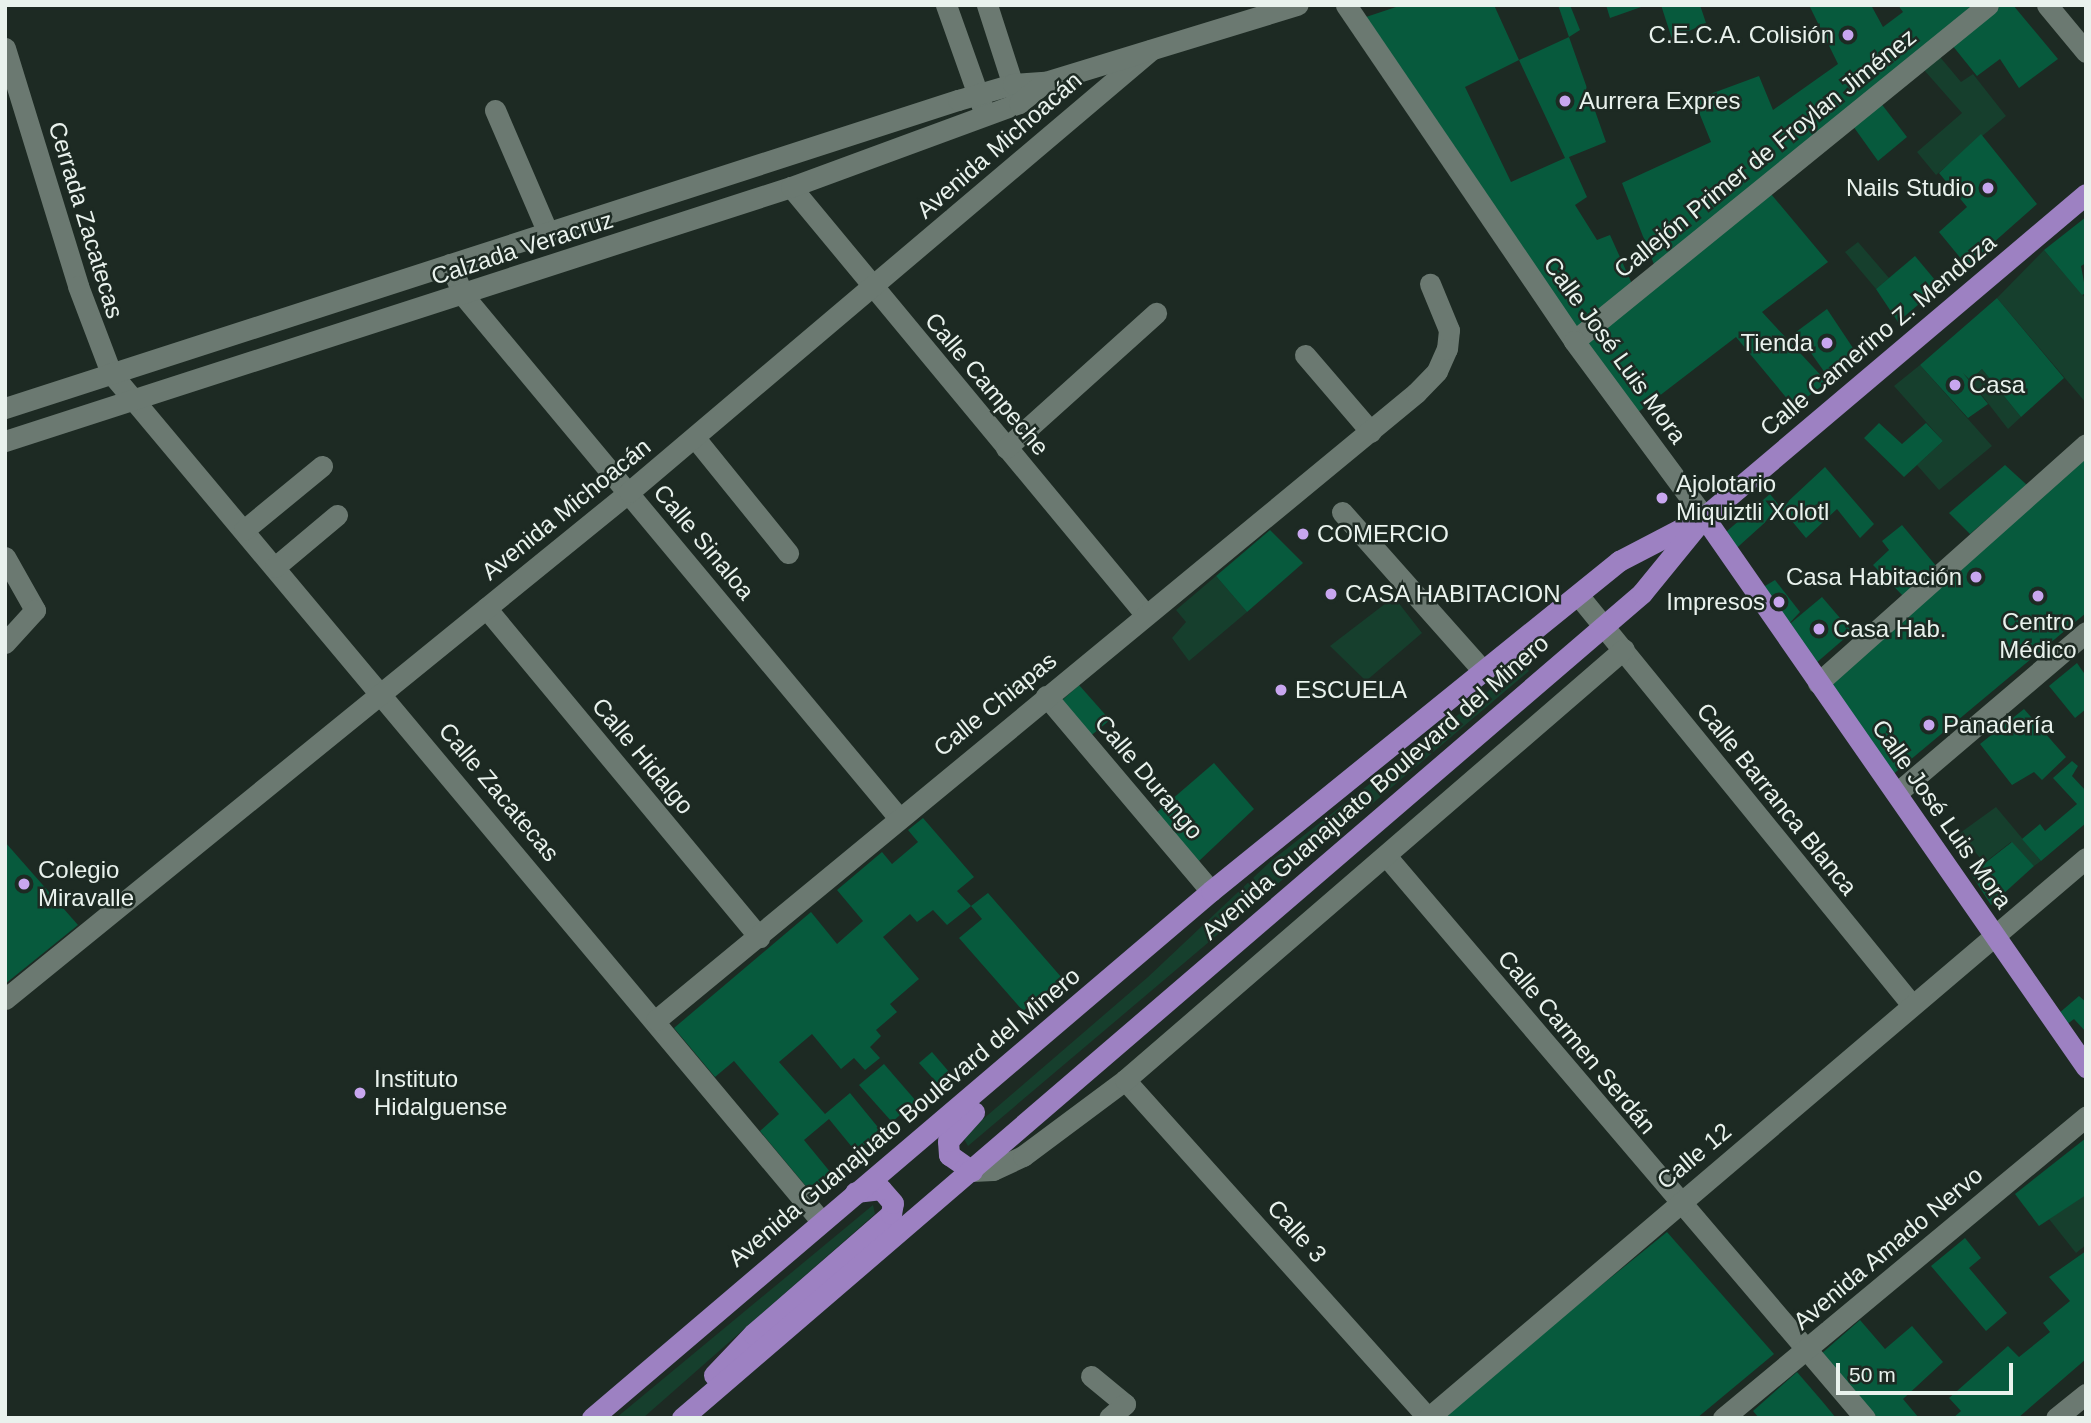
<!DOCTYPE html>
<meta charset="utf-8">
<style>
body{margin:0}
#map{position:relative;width:2091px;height:1423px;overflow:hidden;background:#1d2a23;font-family:Helvetica,sans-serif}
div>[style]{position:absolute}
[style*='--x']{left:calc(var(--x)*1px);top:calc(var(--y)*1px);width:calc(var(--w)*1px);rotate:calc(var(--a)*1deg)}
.green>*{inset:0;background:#163f2d}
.building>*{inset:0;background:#075a3d}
.minor>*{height:21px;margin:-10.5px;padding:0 10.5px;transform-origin:10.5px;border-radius:10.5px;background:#6b7971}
.tertiary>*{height:21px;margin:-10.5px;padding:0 10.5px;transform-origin:10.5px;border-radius:10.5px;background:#6b7971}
.primary>*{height:21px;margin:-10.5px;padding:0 10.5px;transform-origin:10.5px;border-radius:10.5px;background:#9d81c2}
.dots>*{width:19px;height:19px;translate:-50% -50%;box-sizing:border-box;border:4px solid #1d2a23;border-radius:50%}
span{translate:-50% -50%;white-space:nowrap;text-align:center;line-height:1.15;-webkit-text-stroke:5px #1d2a23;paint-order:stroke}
.poi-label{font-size:24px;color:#e9f2ed}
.right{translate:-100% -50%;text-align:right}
.left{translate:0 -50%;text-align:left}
.street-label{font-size:24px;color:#e9f2ed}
.frame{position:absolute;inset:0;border:7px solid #e9f2ed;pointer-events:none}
.scale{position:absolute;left:1836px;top:1363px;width:177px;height:32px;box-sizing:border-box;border:4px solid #e9f2ed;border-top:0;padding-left:9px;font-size:21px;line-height:24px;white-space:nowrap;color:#e9f2ed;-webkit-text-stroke:5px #1d2a23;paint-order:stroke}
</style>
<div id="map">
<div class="green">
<div style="clip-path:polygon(1940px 57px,1961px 82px,1973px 74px,2006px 116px,1936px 175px,1917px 152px,1962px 113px,1924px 70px)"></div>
<div style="clip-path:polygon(1858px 242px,1889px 278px,1876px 289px,1845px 252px)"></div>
<div style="clip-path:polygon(2044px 250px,2086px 299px,2086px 403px,1997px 298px)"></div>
<div style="clip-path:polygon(1920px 365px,1992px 446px,1939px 490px,1917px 465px,1943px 441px,1894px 386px)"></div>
<div style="clip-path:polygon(1982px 369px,2021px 417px,2008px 429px,1970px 380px)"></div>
<div style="clip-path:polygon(1216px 576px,1247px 612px,1189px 661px,1172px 638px,1186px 622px,1176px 610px)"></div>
<div style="clip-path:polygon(1394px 597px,1422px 633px,1366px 681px,1330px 646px)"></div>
<div style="clip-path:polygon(1523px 664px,1529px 671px,968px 1146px,964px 1139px,982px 1120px,1148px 977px,1271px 861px)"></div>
<div style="clip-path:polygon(1996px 807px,2041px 861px,2034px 866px,2011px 842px,1984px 863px,1960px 833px)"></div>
<div style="clip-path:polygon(2086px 1194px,2086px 1245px,2076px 1253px,2049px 1219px)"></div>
<div style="clip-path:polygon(873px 1205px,875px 1214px,643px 1418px,616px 1418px)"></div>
</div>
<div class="building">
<div style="clip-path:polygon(1402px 5px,1494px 5px,1519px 60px,1465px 87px,1511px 182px,1565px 158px,1519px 60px,1569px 37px,1606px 142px,1569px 157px,1587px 197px,1575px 205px,1597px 240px,1610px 235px,1633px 286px,1575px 332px,1366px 17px)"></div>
<div style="clip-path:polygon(1558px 5px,1570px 5px,1580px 30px,1569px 37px)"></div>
<div style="clip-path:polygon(1606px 5px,1644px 5px,1644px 6px,1610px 18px)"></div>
<div style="clip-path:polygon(1661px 5px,1700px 5px,1706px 23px,1672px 39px)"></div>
<div style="clip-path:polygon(1809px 5px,1871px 5px,1883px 27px,1903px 12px,1898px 5px,1979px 5px,1655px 267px,1622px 183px,1711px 142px,1694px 100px,1759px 76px,1773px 110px,1838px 64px)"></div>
<div style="clip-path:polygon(2000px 5px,2013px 5px,2058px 59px,2019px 88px,2000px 59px,1977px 76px,1952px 45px)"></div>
<div style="clip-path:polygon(1880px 102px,1907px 137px,1878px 161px,1853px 126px)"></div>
<div style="clip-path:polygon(1981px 134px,2037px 204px,1967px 266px,1939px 232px,1967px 207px,1939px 173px)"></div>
<div style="clip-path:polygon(1771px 194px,1828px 262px,1762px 312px,1827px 382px,1794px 407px,1736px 337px,1637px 413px,1585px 339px)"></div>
<div style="clip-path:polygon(2086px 217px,2086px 263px,2081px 266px,2086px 293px,2082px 295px,2044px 250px)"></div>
<div style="clip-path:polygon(1915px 256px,1940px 286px,1898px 322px,1876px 289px)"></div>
<div style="clip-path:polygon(1997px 298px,2064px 378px,2021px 417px,1982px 369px,1970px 380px,1963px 373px,1988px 404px,1968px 418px,1920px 365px)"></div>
<div style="clip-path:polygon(1827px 309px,1857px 354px,1828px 377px,1796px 332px)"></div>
<div style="clip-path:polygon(1879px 423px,1902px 444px,1926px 423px,1943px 441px,1904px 477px,1864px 438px)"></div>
<div style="clip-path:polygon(2086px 452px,2086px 613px,1891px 776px,1826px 689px)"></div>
<div style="clip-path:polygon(2005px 465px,2027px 485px,1970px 534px,1949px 513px)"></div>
<div style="clip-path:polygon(1825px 467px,1874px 524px,1860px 538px,1837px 509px,1806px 538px,1781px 508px,1730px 554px,1719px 538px,1770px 494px,1781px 508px)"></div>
<div style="clip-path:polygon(1902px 525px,1937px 567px,1904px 597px,1873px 565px,1889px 550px,1882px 541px)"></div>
<div style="clip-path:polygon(1270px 530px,1303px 563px,1247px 612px,1216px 576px)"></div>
<div style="clip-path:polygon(1775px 580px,1800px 612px,1786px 627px,1760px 589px)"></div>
<div style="clip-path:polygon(1822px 597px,1852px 632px,1815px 664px,1786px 627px)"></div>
<div style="clip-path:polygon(2077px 663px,2086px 676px,2086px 709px,2075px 718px,2049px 686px)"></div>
<div style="clip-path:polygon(1079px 685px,1110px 720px,1088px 738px,1059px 703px)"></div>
<div style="clip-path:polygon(2024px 709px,2066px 757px,2042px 780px,2034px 772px,2012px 785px,1980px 744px)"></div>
<div style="clip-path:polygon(2072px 761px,2078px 766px,2072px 776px,2086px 791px,2086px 823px,2041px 861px,2022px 839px,2040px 824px,2045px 831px,2077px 804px,2053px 778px)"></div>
<div style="clip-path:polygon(1214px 763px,1254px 809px,1199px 861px,1156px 813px)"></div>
<div style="clip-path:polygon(923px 818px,974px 877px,957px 891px,971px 906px,947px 925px,933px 910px,917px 922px,910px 914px,883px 937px,919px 979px,890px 1004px,897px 1012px,876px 1030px,881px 1036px,870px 1047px,880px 1058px,865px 1070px,854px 1058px,841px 1069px,812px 1034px,779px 1062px,825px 1114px,850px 1093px,881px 1131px,856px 1152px,829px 1119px,804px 1140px,831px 1173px,810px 1191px,760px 1131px,779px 1114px,734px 1061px,715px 1077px,674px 1028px,811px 912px,837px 944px,863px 921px,837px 890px,882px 852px,892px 864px,918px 842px,908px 830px)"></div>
<div style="clip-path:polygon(5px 842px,78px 925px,5px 984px)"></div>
<div style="clip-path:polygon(2012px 842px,2034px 866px,1991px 905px,1971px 874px)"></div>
<div style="clip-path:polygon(988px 893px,1062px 978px,1023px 1011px,959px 938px,982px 919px,971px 906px)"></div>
<div style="clip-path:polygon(2079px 996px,2086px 1002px,2086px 1032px,2074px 1019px,2066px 1025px,2058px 1014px)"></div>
<div style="clip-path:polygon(932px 1052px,950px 1073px,937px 1083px,919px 1063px)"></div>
<div style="clip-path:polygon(884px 1064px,916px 1101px,892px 1122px,859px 1085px)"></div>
<div style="clip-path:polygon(2086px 1138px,2086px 1195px,2039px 1226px,2015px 1194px)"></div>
<div style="clip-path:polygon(1667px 1232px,1774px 1354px,1697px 1418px,1446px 1418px,1467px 1394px)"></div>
<div style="clip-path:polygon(1965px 1238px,1981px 1258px,1969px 1268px,2007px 1313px,1986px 1331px,1931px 1266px)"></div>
<div style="clip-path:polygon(2086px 1251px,2086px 1359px,2018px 1418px,1953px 1418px,1961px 1411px,1949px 1398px,2008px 1346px,2019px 1357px,2050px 1332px,2043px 1323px,2070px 1301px,2049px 1277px)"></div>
<div style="clip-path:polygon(1860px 1320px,1885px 1349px,1912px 1326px,1943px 1362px,1903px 1399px,1919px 1418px,1878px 1418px,1821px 1354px)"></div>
<div style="clip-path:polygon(1797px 1372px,1822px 1401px,1836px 1418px,1759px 1418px,1753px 1411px)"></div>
</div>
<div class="minor">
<div style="--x:946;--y:5;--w:114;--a:70.4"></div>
<div style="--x:987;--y:5;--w:101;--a:72.1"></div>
<div style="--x:2047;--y:5;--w:61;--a:50.3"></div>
<div style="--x:5;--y:48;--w:249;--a:72.9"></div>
<div style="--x:78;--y:286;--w:93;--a:69.2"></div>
<div style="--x:111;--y:373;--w:1106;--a:50.06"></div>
<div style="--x:495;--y:110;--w:134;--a:66.7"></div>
<div style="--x:791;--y:187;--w:555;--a:50.34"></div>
<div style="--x:450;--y:264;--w:34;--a:67"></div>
<div style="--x:463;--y:295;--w:679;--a:50.19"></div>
<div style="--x:1574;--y:341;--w:533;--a:-39.06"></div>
<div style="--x:1305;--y:355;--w:101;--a:49.4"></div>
<div style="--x:695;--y:438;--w:148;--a:51"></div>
<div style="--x:1006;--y:448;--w:202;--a:-42"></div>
<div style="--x:1342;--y:512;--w:214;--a:48.4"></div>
<div style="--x:244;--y:530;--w:101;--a:-39.4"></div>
<div style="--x:5;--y:557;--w:61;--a:60.5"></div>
<div style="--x:35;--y:610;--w:45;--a:132.3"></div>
<div style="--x:275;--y:567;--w:81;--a:-40"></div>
<div style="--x:1578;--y:595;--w:529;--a:50.83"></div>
<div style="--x:486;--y:608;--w:428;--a:50.3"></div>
<div style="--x:1818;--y:683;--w:359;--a:-41.7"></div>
<div style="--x:1046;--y:696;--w:255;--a:49.8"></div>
<div style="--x:1898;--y:792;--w:247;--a:-40.4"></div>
<div style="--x:1387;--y:857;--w:737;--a:49.57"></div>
<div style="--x:5;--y:999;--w:804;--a:-39.09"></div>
<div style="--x:629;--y:492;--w:684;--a:-40.26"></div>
<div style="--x:656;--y:1020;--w:985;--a:-39.52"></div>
<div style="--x:1416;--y:393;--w:30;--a:-46"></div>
<div style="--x:1437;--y:371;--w:24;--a:-66"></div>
<div style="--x:1447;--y:349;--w:19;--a:-84"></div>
<div style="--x:1449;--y:330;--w:50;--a:-112.4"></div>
<div style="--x:1125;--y:1080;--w:454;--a:48.1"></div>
<div style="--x:972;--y:1171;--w:21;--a:-3"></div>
<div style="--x:993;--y:1170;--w:33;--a:-25"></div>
<div style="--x:1023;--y:1156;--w:127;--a:-36.7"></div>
<div style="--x:1125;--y:1080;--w:659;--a:-40.82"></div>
<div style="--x:1091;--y:1376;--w:44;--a:39.5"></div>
<div style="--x:1125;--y:1404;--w:21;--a:139"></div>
<div style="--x:1428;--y:1418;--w:864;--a:-40.4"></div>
<div style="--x:1723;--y:1418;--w:472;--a:-39.7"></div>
<div style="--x:2056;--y:1418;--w:38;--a:-39"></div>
</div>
<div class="tertiary">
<div style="--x:1346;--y:5;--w:406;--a:55.8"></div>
<div style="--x:1574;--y:341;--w:219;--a:53.5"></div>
<div style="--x:5;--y:408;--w:1002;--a:-17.91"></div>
<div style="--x:958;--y:100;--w:57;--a:-16.2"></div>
<div style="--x:1013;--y:84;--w:32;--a:-4"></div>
<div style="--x:1045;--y:82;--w:264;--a:-17"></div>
<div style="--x:5;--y:441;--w:826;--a:-17.91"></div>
<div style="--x:791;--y:187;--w:243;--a:-20.2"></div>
<div style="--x:1019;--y:103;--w:33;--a:-39"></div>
</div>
<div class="primary">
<div style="--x:1704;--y:517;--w:670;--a:55.22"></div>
<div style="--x:972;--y:1171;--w:28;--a:-145"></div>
<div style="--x:949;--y:1155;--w:14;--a:-94"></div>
<div style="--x:948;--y:1141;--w:39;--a:-48"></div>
<div style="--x:714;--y:1375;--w:57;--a:-46.4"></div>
<div style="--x:753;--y:1334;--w:183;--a:-41"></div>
<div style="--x:891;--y:1214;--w:11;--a:-80"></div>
<div style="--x:893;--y:1203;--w:18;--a:-131"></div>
<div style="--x:881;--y:1189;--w:26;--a:173"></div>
<div style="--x:592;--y:1418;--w:813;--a:-40.41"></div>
<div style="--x:1211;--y:891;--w:525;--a:-38.97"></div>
<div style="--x:1619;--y:561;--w:87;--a:-27.5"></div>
<div style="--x:682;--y:1418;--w:1266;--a:-40.67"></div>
<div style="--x:1642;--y:593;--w:98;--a:-50.8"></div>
<div style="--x:1704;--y:517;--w:500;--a:-40.22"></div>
</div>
<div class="dots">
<div style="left:1848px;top:35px;background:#c8a6ef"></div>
<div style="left:1565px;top:101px;background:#c8a6ef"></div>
<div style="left:1988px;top:188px;background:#c8a6ef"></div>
<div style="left:1827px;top:343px;background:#c8a6ef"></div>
<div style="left:1955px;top:385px;background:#c8a6ef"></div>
<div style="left:1662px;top:498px;background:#c8a6ef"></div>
<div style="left:1303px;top:534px;background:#c8a6ef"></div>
<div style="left:1976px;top:577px;background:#c8a6ef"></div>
<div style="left:1331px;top:594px;background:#c8a6ef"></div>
<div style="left:2038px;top:596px;background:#c8a6ef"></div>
<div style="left:1779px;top:602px;background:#c8a6ef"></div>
<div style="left:1819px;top:629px;background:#c8a6ef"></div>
<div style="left:1281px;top:690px;background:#c8a6ef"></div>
<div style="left:1929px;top:725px;background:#c8a6ef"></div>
<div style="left:24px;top:884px;background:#c8a6ef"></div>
<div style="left:360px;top:1093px;background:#c8a6ef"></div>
</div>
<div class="poi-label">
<span class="right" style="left:1834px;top:35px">C.E.C.A. Colisión</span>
<span class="left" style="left:1579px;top:101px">Aurrera Expres</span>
<span class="right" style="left:1974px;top:188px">Nails Studio</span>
<span class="right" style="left:1813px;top:343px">Tienda</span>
<span class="left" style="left:1969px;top:385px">Casa</span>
<span class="left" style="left:1676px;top:498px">Ajolotario<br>Miquiztli Xolotl</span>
<span class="left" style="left:1317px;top:534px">COMERCIO</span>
<span class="right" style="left:1962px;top:577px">Casa Habitación</span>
<span class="left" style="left:1345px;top:594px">CASA HABITACION</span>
<span class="right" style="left:1765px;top:602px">Impresos</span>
<span style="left:2038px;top:636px">Centro<br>Médico</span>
<span class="left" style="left:1833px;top:629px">Casa Hab.</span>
<span class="left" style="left:1295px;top:690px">ESCUELA</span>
<span class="left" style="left:1943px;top:725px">Panadería</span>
<span class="left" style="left:38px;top:884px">Colegio<br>Miravalle</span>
<span class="left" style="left:374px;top:1093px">Instituto<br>Hidalguense</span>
</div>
<div class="street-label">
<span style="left:999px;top:145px;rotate:-41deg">Avenida Michoacán</span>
<span style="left:1765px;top:153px;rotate:-39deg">Callejón Primer de Froylan Jiménez</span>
<span style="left:86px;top:220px;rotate:73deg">Cerrada Zacatecas</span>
<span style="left:522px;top:248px;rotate:-18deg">Calzada Veracruz</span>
<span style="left:1878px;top:335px;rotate:-40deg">Calle Camerino Z. Mendoza</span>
<span style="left:1615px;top:350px;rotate:54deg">Calle José Luis Mora</span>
<span style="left:987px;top:384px;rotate:50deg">Calle Campeche</span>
<span style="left:566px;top:509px;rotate:-39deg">Avenida Michoacán</span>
<span style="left:704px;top:542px;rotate:50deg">Calle Sinaloa</span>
<span style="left:995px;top:704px;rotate:-39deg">Calle Chiapas</span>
<span style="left:643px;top:756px;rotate:50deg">Calle Hidalgo</span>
<span style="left:1149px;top:777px;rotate:50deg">Calle Durango</span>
<span style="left:1375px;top:787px;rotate:-41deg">Avenida Guanajuato Boulevard del Minero</span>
<span style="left:499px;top:792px;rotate:50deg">Calle Zacatecas</span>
<span style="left:1777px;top:799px;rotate:51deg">Calle Barranca Blanca</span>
<span style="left:1942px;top:814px;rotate:55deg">Calle José Luis Mora</span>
<span style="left:1577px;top:1042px;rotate:50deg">Calle Carmen Serdán</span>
<span style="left:904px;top:1117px;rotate:-40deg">Avenida Guanajuato Boulevard del Minero</span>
<span style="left:1694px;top:1156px;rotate:-40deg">Calle 12</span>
<span style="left:1297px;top:1231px;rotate:48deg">Calle 3</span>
<span style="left:1888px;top:1248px;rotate:-40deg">Avenida Amado Nervo</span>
</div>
<div class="frame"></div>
<div class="scale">50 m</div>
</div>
